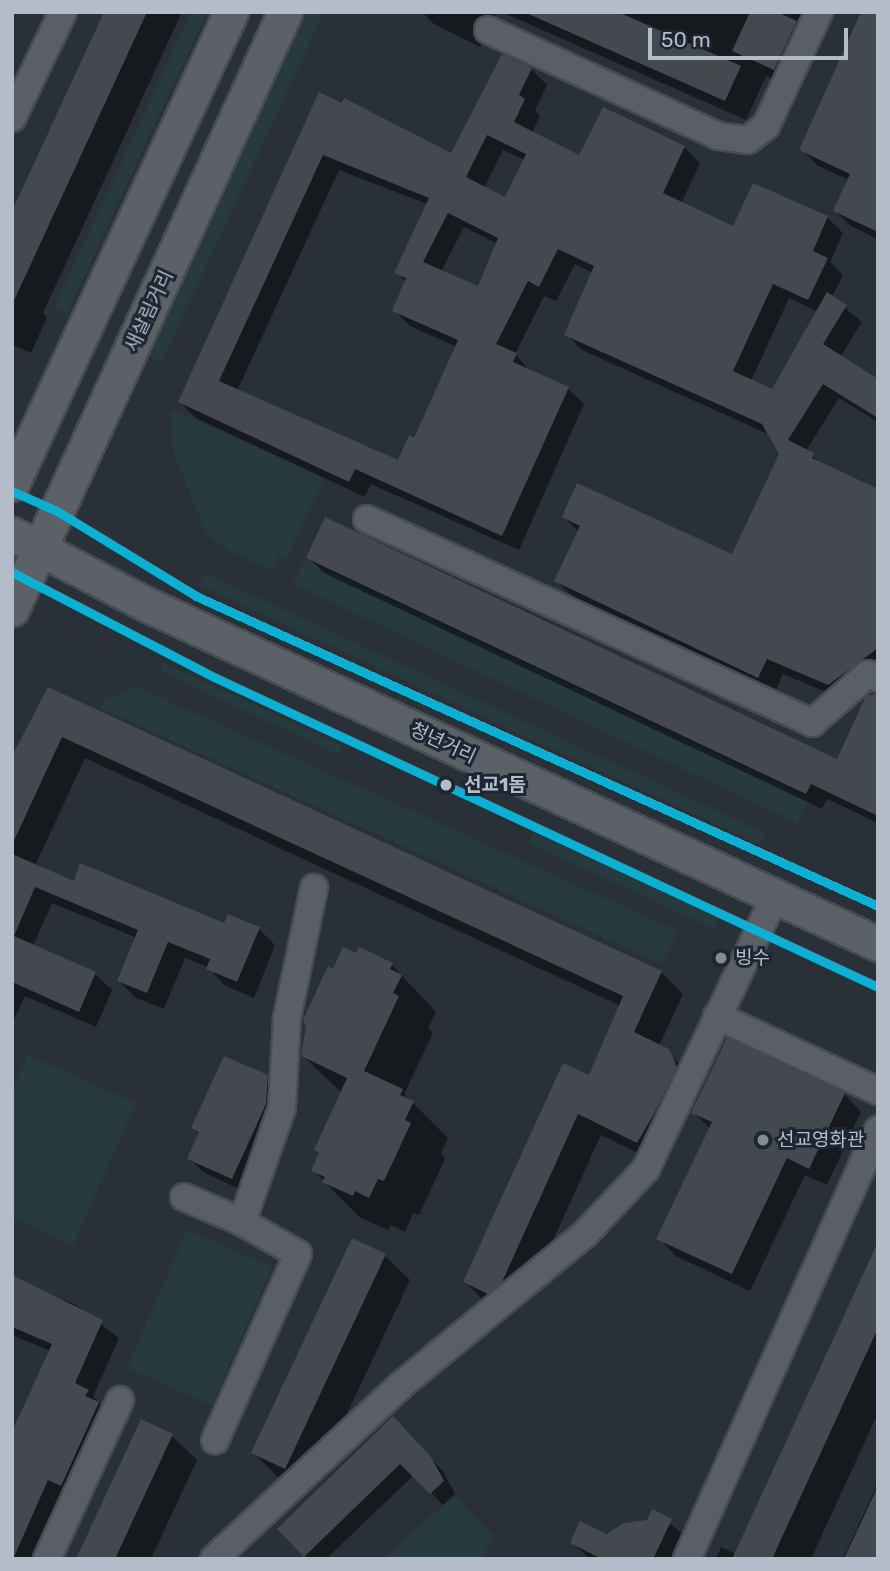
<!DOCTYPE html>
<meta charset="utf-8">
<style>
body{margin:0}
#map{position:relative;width:890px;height:1571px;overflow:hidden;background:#2a3038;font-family:Rubik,"Noto Sans KR",sans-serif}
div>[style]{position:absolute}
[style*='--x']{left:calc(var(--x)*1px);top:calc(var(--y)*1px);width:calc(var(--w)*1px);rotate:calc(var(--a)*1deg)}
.green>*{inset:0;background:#273a3e}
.shadow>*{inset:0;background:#0007}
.building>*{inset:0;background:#444950}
.roads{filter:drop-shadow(2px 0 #484c53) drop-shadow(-2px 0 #484c53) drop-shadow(0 2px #484c53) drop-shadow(0 -2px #484c53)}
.minor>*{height:26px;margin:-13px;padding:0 13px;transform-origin:13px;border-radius:13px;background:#5a5e66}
.major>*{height:33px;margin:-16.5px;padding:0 16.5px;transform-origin:16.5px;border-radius:16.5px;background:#5c6168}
.tram-1>*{height:9px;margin:-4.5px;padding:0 4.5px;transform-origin:4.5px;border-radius:4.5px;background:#0dafd3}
.dots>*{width:19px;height:19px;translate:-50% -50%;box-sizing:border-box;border:4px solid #1d2633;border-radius:50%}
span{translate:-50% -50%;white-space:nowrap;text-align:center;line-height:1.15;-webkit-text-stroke:6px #1d2633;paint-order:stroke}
.street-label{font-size:19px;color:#b4bcc9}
.stop-label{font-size:19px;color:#b4bcc9;font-weight:700}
.left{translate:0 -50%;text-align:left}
.poi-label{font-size:19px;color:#b4bcc9}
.frame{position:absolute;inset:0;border:14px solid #b4bcc9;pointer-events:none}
.scale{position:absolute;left:648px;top:28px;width:200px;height:32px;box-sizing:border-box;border:4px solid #b4bcc9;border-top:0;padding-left:9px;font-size:21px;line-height:24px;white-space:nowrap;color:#b4bcc9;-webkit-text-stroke:5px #1d2633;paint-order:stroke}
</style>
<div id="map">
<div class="green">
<div style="clip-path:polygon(191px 12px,207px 12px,67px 314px,54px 308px)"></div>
<div style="clip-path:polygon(300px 12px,324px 12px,161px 363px,142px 354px)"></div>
<div style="clip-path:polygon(171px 409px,324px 478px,286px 560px,278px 556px,272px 571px,228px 550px,206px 533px,173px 451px)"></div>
<div style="clip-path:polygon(305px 559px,809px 798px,797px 823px,293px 584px)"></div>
<div style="clip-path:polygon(205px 573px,765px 833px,760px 845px,199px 585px)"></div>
<div style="clip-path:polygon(164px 663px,343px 746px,339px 755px,160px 671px)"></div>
<div style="clip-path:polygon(135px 686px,678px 931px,662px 964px,100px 708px,104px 701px)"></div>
<div style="clip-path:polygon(534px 833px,719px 918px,714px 929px,529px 843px)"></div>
<div style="clip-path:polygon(28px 1055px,136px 1103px,73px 1245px,12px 1218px,12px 1091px)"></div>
<div style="clip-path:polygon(187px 1230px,272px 1267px,212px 1405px,127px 1368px)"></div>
<div style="clip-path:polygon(454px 1495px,493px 1536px,482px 1559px,384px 1559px)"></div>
</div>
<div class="shadow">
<div style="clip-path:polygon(106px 12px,182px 12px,43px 313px,47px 317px,31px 353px,12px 345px,12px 216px)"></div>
<div style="clip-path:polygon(422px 12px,497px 12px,480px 47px,434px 24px)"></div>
<div style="clip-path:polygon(502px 12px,825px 12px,795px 89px,766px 76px,746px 120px)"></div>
<div style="clip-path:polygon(878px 12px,878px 239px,851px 226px,835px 211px,849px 180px,817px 165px,801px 149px)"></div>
<div style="clip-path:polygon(evenodd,531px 69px,547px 85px,535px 110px,540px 116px,532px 133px,580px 157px,684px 147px,700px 163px,681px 204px,734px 228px,827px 217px,843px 233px,830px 262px,843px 275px,832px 297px,862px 322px,840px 357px,878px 382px,878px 422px,839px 398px,806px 451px,826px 467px,878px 492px,878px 676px,845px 700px,783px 674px,775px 692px,572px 596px,556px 580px,579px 532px,564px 517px,733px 557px,781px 454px,770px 435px,582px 350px,566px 334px,593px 273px,575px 264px,556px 301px,544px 296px,515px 354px,531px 372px,568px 389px,584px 404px,519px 550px,371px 484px,365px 497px,196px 418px,180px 402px,320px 94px,452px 155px,531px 69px,503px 150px,525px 160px,506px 199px,484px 188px,503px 150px,531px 69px,339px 170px,427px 204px,397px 272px,406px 282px,394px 310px,410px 326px,457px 347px,415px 440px,399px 462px,237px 391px,339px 170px,531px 69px,464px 227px,498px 244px,479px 288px,441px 272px,464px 227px,531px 69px,789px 298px,818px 312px,772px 391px,751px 381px,789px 298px)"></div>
<div style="clip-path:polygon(308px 557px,838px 762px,878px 695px,878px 823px,827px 799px,822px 809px,324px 573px)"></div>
<div style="clip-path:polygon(49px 689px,661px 972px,683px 994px,659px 1046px,691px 1074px,698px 1090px,660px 1164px,601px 1135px,524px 1304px,511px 1315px,487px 1304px,465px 1282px,590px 1077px,621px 1006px,85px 758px,35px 866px,75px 883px,225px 926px,259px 929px,275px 945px,254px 998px,224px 985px,208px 967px,185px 958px,164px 1009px,136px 998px,119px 981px,137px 938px,52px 903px,33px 946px,95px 974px,112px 990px,96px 1027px,25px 996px,12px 1024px,12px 765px)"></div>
<div style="clip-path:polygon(392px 965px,436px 1012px,428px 1028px,433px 1033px,404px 1094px,448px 1138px,441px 1154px,445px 1159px,419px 1215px,413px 1213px,405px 1232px,391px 1225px,388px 1230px,359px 1217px,313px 1170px,320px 1154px,316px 1149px,342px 1093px,303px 1056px,334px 971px)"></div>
<div style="clip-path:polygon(267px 1077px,281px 1091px,246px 1192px,203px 1172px,189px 1158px,200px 1135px,193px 1128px)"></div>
<div style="clip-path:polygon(844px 1094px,861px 1112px,827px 1185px,805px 1175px,750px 1291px,676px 1256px,659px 1238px,711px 1129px,693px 1112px)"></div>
<div style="clip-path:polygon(353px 1241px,385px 1256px,410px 1280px,310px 1492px,278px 1477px,253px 1453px)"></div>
<div style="clip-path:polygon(878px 1246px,878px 1413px,811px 1559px,716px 1559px,721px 1547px,736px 1554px)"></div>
<div style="clip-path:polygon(12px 1279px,76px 1305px,119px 1338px,93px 1396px,104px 1408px,37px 1559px,12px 1559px,12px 1436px,50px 1351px,12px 1335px)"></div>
<div style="clip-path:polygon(142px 1422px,172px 1436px,197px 1460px,151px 1559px,78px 1559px)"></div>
<div style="clip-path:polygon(405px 1431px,443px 1471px,455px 1494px,443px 1505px,414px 1475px,326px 1559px,308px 1559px,279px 1529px)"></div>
<div style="clip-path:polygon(878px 1483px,878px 1559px,843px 1559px)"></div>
<div style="clip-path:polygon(653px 1511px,685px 1535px,673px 1559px,590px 1559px,572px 1543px,648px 1521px)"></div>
</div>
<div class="building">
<div style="clip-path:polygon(104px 12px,147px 12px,12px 305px,12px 211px)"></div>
<div style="clip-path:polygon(524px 12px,618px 12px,741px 66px,725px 101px)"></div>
<div style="clip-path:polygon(750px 12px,777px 12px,797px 21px,774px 70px,732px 51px)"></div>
<div style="clip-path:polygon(861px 12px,878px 12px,878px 232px,833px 211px,850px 174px,799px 150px)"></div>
<div style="clip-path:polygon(evenodd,502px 54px,532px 68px,519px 95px,525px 99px,514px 122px,579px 155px,603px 107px,685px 146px,663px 193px,733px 226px,753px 183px,828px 216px,813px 251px,828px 258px,808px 300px,773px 284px,733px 371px,772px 389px,827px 292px,847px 305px,823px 344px,878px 379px,878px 418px,823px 384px,788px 440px,814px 453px,812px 458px,878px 489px,878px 648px,828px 685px,767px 659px,758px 678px,554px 581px,580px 526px,562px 517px,577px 483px,732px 554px,779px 454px,762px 424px,564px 335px,594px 266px,558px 249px,539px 287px,528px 281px,496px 344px,517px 353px,513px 362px,569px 387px,502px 536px,355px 469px,349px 482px,178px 402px,319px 92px,342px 103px,344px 98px,451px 153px,502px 54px,487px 135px,526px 154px,505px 197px,466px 177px,487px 135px,502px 54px,323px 155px,429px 198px,394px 273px,406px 278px,392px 311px,458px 340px,414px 438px,409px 435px,398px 460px,219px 381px,323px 155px,502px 54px,448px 213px,498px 238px,478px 286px,423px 262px,448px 213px)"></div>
<div style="clip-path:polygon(325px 517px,837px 759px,866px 696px,878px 693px,878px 816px,811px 784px,806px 794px,306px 558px)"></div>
<div style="clip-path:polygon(48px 687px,662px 971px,634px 1032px,669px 1049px,677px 1067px,655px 1112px,637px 1143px,578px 1114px,502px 1282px,488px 1294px,463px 1282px,563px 1063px,589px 1075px,623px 996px,62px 737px,12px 845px,12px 756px)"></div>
<div style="clip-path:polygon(12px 854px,74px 881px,80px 863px,224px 923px,228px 914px,260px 927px,237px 982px,206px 969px,210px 959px,168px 942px,147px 993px,117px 981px,138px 930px,35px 887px,14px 936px,96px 972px,79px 1012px,12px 982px)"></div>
<div style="clip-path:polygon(343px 947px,356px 953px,359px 947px,393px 963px,390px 969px,402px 975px,393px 993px,399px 996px,364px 1071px,403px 1089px,400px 1095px,414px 1101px,405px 1120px,411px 1123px,384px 1181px,378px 1179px,369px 1198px,355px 1191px,353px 1196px,322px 1182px,325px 1177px,311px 1171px,319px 1152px,314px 1150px,347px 1078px,301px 1056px,306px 1027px,303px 1020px,328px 966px,333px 969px)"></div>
<div style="clip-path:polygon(727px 1038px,845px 1093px,809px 1169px,787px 1158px,732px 1274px,656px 1239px,712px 1122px,691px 1113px)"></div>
<div style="clip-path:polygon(224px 1056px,268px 1075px,266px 1104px,232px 1179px,187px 1159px,199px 1132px,191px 1128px)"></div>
<div style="clip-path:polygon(352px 1238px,386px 1254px,285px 1469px,251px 1453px)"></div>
<div style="clip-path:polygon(878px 1242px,878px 1328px,772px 1559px,732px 1559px)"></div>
<div style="clip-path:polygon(12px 1275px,103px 1320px,75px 1383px,89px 1390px,85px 1396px,99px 1402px,61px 1486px,48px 1480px,13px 1559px,12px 1432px,52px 1344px,12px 1327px)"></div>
<div style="clip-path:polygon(393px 1416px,431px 1457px,444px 1481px,430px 1494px,400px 1464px,304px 1557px,277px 1529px)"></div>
<div style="clip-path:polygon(141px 1419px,173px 1434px,115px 1559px,76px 1559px)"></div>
<div style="clip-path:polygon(878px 1486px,878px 1559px,844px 1559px)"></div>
<div style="clip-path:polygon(652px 1509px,672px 1519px,653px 1559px,602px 1559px,570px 1543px,580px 1521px,606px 1534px,624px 1523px,647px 1520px)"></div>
</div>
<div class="roads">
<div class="minor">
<div style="--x:488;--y:30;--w:253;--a:24.7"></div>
<div style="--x:718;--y:136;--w:30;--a:8"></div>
<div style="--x:748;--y:140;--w:23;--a:-38"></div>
<div style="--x:766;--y:126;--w:126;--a:-65.1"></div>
<div style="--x:12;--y:118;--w:118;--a:-64.3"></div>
<div style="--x:367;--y:519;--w:490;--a:24.6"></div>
<div style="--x:812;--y:723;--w:74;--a:-41.2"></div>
<div style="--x:868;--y:674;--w:11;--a:22"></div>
<div style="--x:717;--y:1016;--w:178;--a:25"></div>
<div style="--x:184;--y:1197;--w:63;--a:23.3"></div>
<div style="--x:242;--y:1222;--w:64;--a:29.7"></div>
<div style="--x:298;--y:1254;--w:204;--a:114"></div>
<div style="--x:242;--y:1222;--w:121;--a:-70.7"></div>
<div style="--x:282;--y:1108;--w:90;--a:-86.8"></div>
<div style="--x:287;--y:1018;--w:133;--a:-78.3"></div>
<div style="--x:47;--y:1559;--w:175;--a:-65.3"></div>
<div style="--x:214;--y:1559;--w:254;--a:-42.9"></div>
<div style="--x:400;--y:1386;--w:239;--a:-39.4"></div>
<div style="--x:585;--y:1234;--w:89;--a:-46.8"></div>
<div style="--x:646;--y:1169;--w:300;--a:-64.7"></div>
<div style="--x:687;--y:1559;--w:470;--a:-66"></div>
</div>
<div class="major">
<div style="--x:12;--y:484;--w:520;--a:-65.11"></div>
<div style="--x:12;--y:534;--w:153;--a:27.6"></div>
<div style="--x:148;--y:605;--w:805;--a:24.91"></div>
<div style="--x:12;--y:609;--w:656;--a:-65.43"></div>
</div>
</div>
<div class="tram-1">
<div style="--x:12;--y:491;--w:49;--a:24"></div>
<div style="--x:57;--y:511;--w:163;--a:31.4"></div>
<div style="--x:196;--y:596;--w:749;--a:24.44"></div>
<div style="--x:12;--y:572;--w:228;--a:27.5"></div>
<div style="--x:214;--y:677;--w:733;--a:25.03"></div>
</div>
<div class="dots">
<div style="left:446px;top:785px;background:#b4bcc9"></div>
<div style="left:721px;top:958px;background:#848b96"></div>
<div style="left:763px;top:1140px;background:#848b96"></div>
</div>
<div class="street-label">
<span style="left:149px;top:311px;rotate:-65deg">새살림거리</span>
<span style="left:443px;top:743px;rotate:25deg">청년거리</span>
</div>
<div class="stop-label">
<span class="left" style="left:464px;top:785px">선교1돔</span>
</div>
<div class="poi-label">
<span class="left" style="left:735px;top:958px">빙수</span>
<span class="left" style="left:777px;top:1140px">선교영화관</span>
</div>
<div class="frame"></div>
<div class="scale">50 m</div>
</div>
